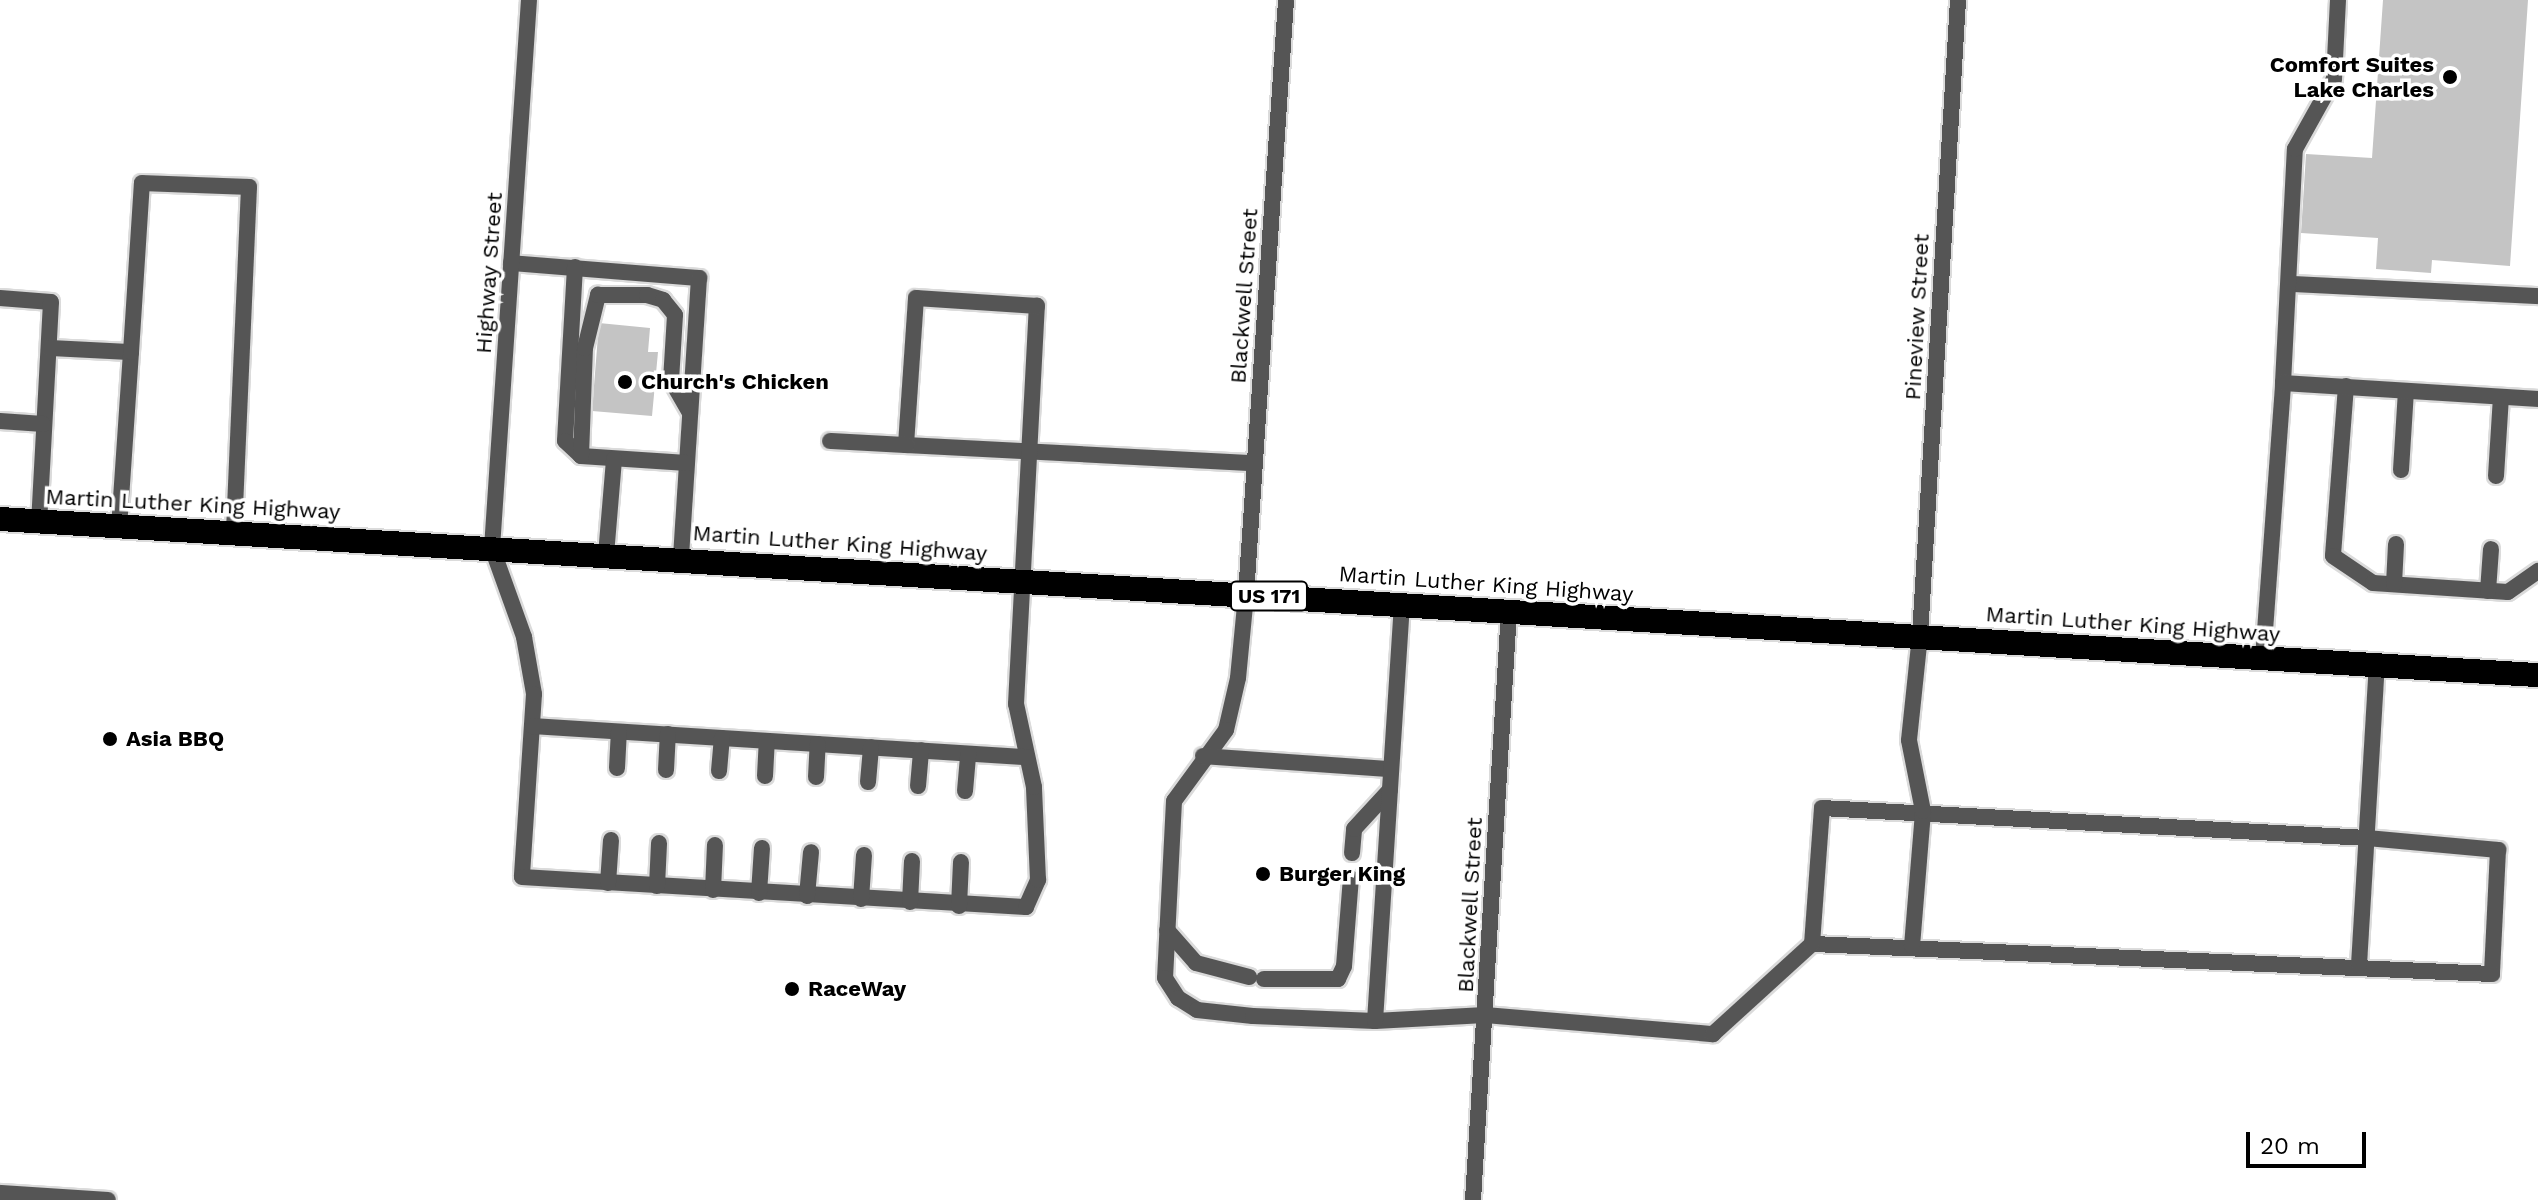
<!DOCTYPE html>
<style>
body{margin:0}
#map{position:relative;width:2538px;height:1200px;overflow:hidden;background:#fff;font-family:"Work Sans",sans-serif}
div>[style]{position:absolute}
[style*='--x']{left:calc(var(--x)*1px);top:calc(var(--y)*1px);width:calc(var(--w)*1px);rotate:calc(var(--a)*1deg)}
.building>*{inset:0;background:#c4c4c4}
.roads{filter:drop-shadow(2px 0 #dbdbdb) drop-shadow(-2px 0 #dbdbdb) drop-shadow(0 2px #dbdbdb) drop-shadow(0 -2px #dbdbdb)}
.lane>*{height:16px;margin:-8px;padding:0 8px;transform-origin:8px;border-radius:8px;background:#555}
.street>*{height:16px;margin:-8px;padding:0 8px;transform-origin:8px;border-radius:8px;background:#555}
.highway>*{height:24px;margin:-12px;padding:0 12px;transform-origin:12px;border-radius:12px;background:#000}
.dots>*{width:22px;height:22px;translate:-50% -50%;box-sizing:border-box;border:4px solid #fff;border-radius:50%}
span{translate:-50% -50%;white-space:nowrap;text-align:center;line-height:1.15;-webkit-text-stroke:7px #fff;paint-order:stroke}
.shield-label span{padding:2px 6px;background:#fff;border:2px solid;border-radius:6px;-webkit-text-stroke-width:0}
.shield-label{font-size:20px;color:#000;font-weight:700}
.poi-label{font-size:22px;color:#000;font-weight:700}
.right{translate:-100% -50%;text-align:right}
.left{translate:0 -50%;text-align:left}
.street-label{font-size:22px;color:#000}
.scale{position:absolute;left:2246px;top:1132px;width:120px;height:36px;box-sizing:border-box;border:4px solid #000;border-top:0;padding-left:10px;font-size:24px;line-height:28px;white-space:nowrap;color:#000;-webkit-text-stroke:6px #fff;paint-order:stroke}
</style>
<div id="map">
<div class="building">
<div style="clip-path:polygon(2383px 0,2528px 0,2510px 266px,2432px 260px,2431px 273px,2376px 269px,2378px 238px,2301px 233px,2306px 154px,2372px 158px)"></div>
<div style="clip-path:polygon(599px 323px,650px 328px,648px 352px,658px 352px,652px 416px,592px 411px)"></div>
</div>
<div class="roads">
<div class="lane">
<div style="--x:511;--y:263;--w:189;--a:4.6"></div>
<div style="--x:699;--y:278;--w:283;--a:93.7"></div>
<div style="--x:575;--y:267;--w:174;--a:93.3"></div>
<div style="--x:565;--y:441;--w:22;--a:43"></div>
<div style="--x:581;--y:456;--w:106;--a:3.8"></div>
<div style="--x:2291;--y:284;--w:247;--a:2.8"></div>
<div style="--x:0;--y:298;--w:51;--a:4.5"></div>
<div style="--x:51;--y:302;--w:219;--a:93.1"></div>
<div style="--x:49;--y:348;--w:82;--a:2.8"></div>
<div style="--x:131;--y:352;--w:174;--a:93.9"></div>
<div style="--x:131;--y:352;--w:169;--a:-86.3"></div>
<div style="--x:142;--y:183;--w:107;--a:2.1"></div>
<div style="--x:249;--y:187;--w:346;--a:92.5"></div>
<div style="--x:2283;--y:383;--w:234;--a:-87.1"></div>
<div style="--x:2295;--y:149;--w:80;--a:-60.9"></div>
<div style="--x:2334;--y:79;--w:79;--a:-87.1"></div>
<div style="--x:2346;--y:386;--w:170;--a:94.4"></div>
<div style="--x:2333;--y:556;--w:48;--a:34"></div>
<div style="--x:2373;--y:583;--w:135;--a:3.8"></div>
<div style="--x:2508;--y:592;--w:37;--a:-35"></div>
<div style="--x:0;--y:421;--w:43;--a:4"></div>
<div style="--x:906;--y:445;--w:348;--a:3"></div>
<div style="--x:581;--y:456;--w:108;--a:-87.9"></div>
<div style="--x:585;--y:348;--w:55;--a:-76.2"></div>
<div style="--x:598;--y:295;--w:49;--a:0"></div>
<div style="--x:647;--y:295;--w:17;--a:17"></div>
<div style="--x:663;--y:300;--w:19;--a:51"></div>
<div style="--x:675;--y:315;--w:65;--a:93.5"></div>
<div style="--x:671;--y:380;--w:38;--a:60"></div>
<div style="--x:2401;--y:470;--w:79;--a:-86.4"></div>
<div style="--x:2496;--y:476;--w:79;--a:-86.4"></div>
<div style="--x:492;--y:548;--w:95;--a:70.2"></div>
<div style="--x:524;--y:637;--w:58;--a:80"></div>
<div style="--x:534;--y:694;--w:183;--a:93.8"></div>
<div style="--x:522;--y:877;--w:505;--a:3.41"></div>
<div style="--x:1026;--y:907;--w:30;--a:-66"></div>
<div style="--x:1038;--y:880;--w:93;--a:-92.5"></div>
<div style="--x:1034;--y:787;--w:85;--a:-102.2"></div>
<div style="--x:1016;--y:704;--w:399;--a:-87"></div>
<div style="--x:1037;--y:306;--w:121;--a:-176.2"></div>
<div style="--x:916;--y:298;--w:147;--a:93.9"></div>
<div style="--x:906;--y:445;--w:76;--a:-177"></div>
<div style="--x:606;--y:555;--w:96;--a:-85.2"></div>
<div style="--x:2394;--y:584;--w:40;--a:-87.1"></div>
<div style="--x:2488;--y:591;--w:42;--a:-85.9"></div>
<div style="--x:1246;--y:595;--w:83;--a:95.5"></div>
<div style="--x:1238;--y:678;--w:53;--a:103"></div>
<div style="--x:1226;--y:730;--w:88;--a:126.2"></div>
<div style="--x:1174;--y:801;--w:177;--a:92.9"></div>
<div style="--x:1165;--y:978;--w:24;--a:57"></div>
<div style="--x:1178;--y:998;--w:22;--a:32"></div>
<div style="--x:1197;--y:1010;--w:56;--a:6.1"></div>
<div style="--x:1253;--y:1016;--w:122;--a:2.3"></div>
<div style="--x:1375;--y:1021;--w:110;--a:-3.1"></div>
<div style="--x:1485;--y:1015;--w:229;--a:4.8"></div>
<div style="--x:1713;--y:1034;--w:134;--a:-42.3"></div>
<div style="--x:2263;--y:658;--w:276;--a:-85.8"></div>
<div style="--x:2283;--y:383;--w:256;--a:3.6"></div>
<div style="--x:532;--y:726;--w:496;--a:3.6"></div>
<div style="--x:1203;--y:756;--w:188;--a:4"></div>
<div style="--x:617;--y:768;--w:36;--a:-87"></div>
<div style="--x:666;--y:770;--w:36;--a:-87"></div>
<div style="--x:719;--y:771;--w:33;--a:-85"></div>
<div style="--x:765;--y:776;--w:35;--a:-87"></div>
<div style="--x:816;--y:777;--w:33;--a:-87"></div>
<div style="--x:868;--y:782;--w:35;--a:-85"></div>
<div style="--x:918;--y:786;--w:36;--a:-85"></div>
<div style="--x:965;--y:791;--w:37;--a:-85"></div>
<div style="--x:1822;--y:808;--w:546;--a:3.15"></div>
<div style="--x:2367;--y:838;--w:132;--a:5.2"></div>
<div style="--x:2498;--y:850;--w:124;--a:92.8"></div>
<div style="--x:2492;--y:974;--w:681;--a:-177.47"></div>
<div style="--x:1812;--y:944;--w:136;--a:-85.8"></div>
<div style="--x:1352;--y:853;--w:24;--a:-85"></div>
<div style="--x:1354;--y:829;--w:53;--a:-47.3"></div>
<div style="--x:608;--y:883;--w:43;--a:-86"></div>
<div style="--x:657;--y:886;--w:43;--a:-87.3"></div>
<div style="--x:713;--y:890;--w:45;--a:-87.5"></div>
<div style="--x:759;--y:893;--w:45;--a:-86.2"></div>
<div style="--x:807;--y:896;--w:44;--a:-84.8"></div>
<div style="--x:861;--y:899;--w:44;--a:-86.1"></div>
<div style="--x:910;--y:902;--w:41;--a:-87.2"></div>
<div style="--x:959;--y:906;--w:44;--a:-87.4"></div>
<div style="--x:1167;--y:930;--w:44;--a:48.7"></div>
<div style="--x:1196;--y:963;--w:55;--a:14.8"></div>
<div style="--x:1912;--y:946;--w:135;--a:-85.3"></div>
<div style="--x:1923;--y:811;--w:72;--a:-101.2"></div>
<div style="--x:1909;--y:740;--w:105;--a:-84"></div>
<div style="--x:2359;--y:965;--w:301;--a:-86.6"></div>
<div style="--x:1264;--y:979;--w:74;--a:0"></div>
<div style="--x:1338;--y:979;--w:14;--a:-65"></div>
<div style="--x:1344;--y:966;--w:88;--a:-85.5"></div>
<div style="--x:1375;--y:1021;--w:417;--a:-86.3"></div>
</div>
<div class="street">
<div style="--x:492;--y:548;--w:549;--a:-86.14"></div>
<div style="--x:1246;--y:595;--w:596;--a:-86.15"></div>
<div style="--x:1920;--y:636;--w:637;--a:-86.58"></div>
<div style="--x:0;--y:1193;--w:108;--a:3.7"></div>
<div style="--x:1473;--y:1200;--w:589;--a:-86.5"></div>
</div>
<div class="highway">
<div style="--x:0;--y:519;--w:2543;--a:3.52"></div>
</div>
</div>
<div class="dots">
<div style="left:2450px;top:77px;background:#000"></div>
<div style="left:625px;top:382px;background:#000"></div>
<div style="left:110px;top:739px;background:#000"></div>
<div style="left:1263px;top:874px;background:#000"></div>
<div style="left:792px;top:989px;background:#000"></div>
</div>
<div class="shield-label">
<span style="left:1269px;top:596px">US 171</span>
</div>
<div class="poi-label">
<span class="right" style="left:2434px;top:77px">Comfort Suites<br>Lake Charles</span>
<span class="left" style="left:641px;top:382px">Church's Chicken</span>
<span class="left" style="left:126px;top:739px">Asia BBQ</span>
<span class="left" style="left:1279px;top:874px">Burger King</span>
<span class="left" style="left:808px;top:989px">RaceWay</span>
</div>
<div class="street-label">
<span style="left:489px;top:273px;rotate:-86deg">Highway Street</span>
<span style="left:1244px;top:296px;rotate:-86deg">Blackwell Street</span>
<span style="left:1917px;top:317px;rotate:-87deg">Pineview Street</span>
<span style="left:193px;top:504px;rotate:3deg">Martin Luther King Highway</span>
<span style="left:840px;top:543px;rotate:4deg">Martin Luther King Highway</span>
<span style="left:1486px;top:584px;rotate:4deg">Martin Luther King Highway</span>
<span style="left:2133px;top:624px;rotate:4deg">Martin Luther King Highway</span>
<span style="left:1470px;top:905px;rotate:-87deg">Blackwell Street</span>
</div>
<div class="scale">20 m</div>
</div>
